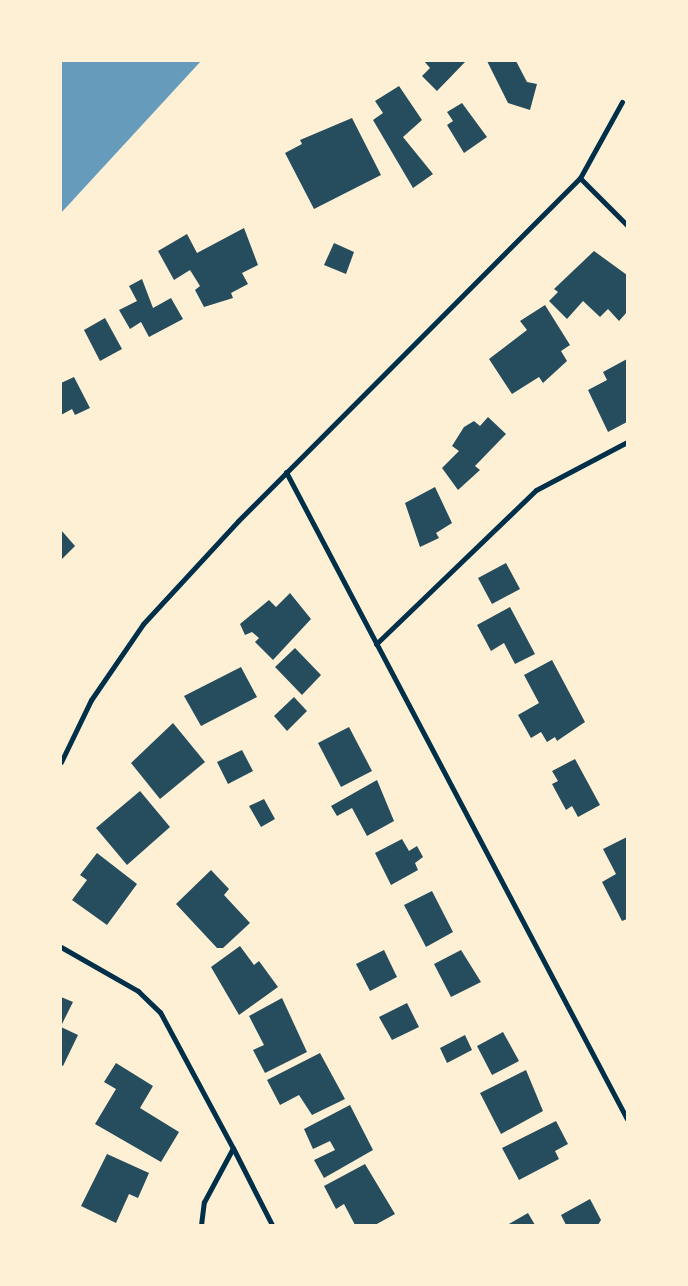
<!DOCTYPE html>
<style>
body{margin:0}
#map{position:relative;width:688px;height:1286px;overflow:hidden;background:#fdf0d5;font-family:Jost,sans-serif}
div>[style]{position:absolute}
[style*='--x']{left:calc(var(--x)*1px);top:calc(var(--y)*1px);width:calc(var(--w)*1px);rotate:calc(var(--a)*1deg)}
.water>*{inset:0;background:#669bbc}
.building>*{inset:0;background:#264d5e}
.minor>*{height:5px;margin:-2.5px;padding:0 2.5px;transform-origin:2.5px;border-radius:2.5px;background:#003049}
span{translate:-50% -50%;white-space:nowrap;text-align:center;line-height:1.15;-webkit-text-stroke:4px #fdf0d5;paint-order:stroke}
.frame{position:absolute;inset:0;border:62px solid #fdf0d5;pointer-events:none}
</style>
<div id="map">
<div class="water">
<div style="clip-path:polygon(61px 61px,201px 61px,61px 213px)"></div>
</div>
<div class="building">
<div style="clip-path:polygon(424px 61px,466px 61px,437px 91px,422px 76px,430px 68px)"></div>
<div style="clip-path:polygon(487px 61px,516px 61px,527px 82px,537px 84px,530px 110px,508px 103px)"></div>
<div style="clip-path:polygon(399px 86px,422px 120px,403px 137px,433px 174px,413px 188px,373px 120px,383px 113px,375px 101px)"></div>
<div style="clip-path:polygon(462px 103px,487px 137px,464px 153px,447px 125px,453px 121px,447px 112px)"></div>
<div style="clip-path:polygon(352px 118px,381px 175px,314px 209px,285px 153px,302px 144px,300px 140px)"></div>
<div style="clip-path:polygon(244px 228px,258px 265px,242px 273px,248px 284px,231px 293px,233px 298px,204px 307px,195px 290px,200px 286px,190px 270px,174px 280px,158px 251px,187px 234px,197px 253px)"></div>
<div style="clip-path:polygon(334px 243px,354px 252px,346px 274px,324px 265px)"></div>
<div style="clip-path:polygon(594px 251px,627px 275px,627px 312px,619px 321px,608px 309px,600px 317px,583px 301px,567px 319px,549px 301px,558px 292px,554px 289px)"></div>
<div style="clip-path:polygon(142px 279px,153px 308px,171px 298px,183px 319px,149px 337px,141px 322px,130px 329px,119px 310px,137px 301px,129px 286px)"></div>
<div style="clip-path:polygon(545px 305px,570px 345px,561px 351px,567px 361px,543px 383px,539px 377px,512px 394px,489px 359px,527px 330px,520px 321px)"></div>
<div style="clip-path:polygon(105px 318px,122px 349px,100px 361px,84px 330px)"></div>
<div style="clip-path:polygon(627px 359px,627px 422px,608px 432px,588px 390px,607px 380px,603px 372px)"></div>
<div style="clip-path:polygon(74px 377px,90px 408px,75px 415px,72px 409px,61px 415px,61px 383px)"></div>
<div style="clip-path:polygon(488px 417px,506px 434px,475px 466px,480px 470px,458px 490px,442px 468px,459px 451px,452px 446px,464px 427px,474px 421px,480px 426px)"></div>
<div style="clip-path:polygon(435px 487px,452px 523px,436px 533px,439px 538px,420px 547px,405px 503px)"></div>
<div style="clip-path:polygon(61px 530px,75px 546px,61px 560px)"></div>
<div style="clip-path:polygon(506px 563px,520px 589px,492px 604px,478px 578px)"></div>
<div style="clip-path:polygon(290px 593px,311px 619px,273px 660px,255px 642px,259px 638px,252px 632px,245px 635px,240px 624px,269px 600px,276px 607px)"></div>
<div style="clip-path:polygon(510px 607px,535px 654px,515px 664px,504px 643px,491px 651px,477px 625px)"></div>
<div style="clip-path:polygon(295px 648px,321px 675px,302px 695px,275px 667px)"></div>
<div style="clip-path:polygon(552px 660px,585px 722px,557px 741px,555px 737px,547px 742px,541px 732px,531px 738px,518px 715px,539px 703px,524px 675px)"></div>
<div style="clip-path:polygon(241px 667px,257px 697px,201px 726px,184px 696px)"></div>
<div style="clip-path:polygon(294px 697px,307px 711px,287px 731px,274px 716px)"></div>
<div style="clip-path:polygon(173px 723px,205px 762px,160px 799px,131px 763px)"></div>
<div style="clip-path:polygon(349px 727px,372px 771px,341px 787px,318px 743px)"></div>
<div style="clip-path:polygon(242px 750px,253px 771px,228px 784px,217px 762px)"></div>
<div style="clip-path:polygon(575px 759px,600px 805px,578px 817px,572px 806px,566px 810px,552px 784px,558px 781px,552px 771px)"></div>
<div style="clip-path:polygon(377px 780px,394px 821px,367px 836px,352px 808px,337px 816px,331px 806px)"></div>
<div style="clip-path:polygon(140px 791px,170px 827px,127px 865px,96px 828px)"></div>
<div style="clip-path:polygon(264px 799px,275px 819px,261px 827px,249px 806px)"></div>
<div style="clip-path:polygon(627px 837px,627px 919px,622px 921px,602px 882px,616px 874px,603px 849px)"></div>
<div style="clip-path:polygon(402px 839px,409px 851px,417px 846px,423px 857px,415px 863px,418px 870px,391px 885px,375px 853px)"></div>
<div style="clip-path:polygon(97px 853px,137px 884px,107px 925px,72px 900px,87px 880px,80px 875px)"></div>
<div style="clip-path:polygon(211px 870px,229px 889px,224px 895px,250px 923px,223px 948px,217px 948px,176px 904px)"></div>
<div style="clip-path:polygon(432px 891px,453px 932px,426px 947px,404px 905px)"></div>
<div style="clip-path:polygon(240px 946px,254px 965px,259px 961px,278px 987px,239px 1015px,211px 967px)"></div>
<div style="clip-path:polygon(384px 950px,397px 977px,370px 991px,356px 964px)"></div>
<div style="clip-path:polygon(461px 950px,481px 982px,451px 997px,434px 964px)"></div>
<div style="clip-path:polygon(61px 997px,73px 1002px,61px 1026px)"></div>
<div style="clip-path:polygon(282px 998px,307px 1052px,265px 1073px,253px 1050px,264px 1045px,249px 1016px)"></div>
<div style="clip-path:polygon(407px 1003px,419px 1027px,392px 1040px,379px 1017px)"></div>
<div style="clip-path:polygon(61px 1027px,78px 1035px,63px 1066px,61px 1065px)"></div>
<div style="clip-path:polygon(503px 1032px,519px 1061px,492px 1075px,477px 1046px)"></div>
<div style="clip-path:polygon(465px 1035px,472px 1050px,447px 1063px,440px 1048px)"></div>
<div style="clip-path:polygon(320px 1053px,345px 1099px,312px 1115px,299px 1095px,280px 1105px,267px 1080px)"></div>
<div style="clip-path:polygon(116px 1063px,153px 1086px,140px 1108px,179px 1132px,161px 1162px,95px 1124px,116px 1089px,104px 1082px)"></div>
<div style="clip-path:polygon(526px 1070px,543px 1111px,501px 1134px,480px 1093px)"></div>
<div style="clip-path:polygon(350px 1105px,373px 1150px,324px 1178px,314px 1160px,335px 1150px,330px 1141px,313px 1149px,304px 1129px)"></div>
<div style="clip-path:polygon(556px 1121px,568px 1144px,555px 1151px,559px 1159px,519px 1180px,502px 1148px)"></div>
<div style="clip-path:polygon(107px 1154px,149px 1173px,138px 1198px,129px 1194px,116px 1223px,81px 1206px)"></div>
<div style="clip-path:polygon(365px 1164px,395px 1214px,375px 1225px,355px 1225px,344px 1204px,336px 1209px,324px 1186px)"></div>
<div style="clip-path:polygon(590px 1199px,601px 1220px,598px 1225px,566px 1225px,561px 1215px)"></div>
<div style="clip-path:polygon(528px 1213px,535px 1225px,507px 1225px)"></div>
</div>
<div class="minor">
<div style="--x:580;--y:178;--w:66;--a:45"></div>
<div style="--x:286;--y:472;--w:731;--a:62.21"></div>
<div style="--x:376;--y:644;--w:222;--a:-43.9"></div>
<div style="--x:536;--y:490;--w:103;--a:-27.8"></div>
<div style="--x:61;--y:762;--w:69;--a:-64.2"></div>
<div style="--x:91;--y:700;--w:92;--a:-55.6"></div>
<div style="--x:143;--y:624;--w:140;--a:-47.3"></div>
<div style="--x:238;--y:521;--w:484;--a:-45.1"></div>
<div style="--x:580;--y:178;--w:87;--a:-61.1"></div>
<div style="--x:61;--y:947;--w:89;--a:29.7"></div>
<div style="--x:138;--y:991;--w:30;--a:44"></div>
<div style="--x:160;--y:1012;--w:154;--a:61.8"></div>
<div style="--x:201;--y:1225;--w:23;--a:-83"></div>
<div style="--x:204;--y:1202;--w:61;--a:-61.8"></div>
<div style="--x:233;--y:1148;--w:86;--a:63.1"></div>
</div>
<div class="frame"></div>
</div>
